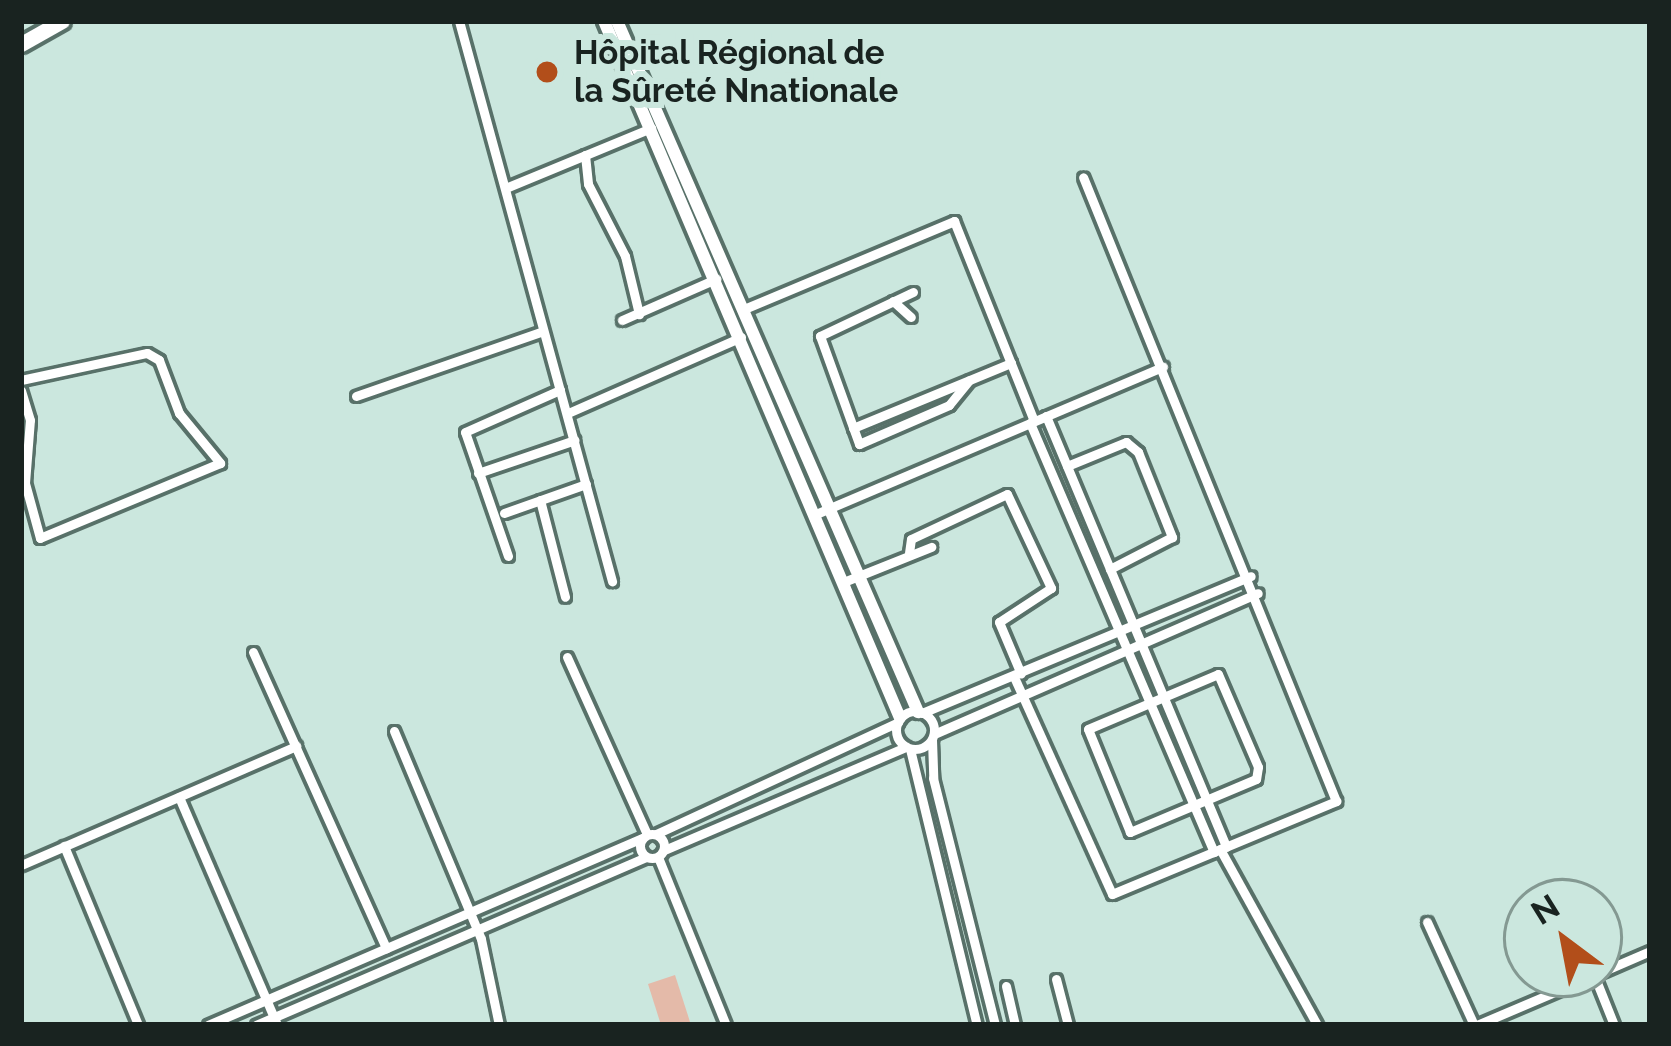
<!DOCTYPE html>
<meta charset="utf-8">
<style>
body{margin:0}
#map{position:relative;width:1671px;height:1046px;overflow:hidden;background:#cbe7de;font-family:Raleway,sans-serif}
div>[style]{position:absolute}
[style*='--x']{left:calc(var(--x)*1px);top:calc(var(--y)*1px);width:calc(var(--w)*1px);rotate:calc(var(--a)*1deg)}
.green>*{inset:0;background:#e4baa9}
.roads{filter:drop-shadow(3px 0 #587169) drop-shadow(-3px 0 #587169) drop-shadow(0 3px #587169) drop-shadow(0 -3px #587169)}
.minor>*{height:9px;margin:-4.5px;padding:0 4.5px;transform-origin:4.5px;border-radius:4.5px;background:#fff}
.minor>.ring{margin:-4.5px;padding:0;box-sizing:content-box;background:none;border:9px solid #fff;border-radius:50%}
.tertiary>*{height:12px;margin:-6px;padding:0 6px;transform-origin:6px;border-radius:6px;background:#fff}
.primary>*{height:15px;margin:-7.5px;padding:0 7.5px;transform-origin:7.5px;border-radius:7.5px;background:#fff}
.dots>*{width:33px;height:33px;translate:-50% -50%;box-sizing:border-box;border:6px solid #cbe7de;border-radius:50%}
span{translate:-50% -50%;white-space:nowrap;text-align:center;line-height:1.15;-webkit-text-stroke:12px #cbe7de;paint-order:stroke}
.poi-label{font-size:33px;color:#192320;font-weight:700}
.left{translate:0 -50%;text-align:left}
.frame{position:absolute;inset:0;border:24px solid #192320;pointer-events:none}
.north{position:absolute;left:1503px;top:878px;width:120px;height:120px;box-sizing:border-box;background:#cbe7de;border:3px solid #849992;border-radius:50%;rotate:328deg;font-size:33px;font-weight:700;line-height:48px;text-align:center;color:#192320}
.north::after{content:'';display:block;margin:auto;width:42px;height:54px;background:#b24e1a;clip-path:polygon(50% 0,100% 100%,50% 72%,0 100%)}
</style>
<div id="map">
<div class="green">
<div style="clip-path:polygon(675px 975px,691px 1025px,661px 1025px,648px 984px)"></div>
</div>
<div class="roads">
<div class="minor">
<div style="--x:459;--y:21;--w:581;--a:74.72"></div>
<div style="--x:585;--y:155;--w:29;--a:84"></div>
<div style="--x:588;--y:184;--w:81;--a:62.8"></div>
<div style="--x:625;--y:256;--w:60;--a:76.4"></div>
<div style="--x:508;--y:187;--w:155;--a:-22.4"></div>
<div style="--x:913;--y:292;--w:103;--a:154.7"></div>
<div style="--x:820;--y:336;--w:115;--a:70.1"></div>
<div style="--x:859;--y:444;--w:98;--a:-23.4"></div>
<div style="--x:949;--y:405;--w:32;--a:-51"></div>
<div style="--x:893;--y:301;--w:24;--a:42"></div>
<div style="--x:744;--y:309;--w:228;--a:-22.7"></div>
<div style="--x:954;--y:221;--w:215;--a:68.2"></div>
<div style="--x:622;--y:320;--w:103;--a:-23.6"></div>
<div style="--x:21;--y:380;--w:129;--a:-12.1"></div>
<div style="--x:147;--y:353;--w:14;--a:30"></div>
<div style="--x:159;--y:360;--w:57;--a:69.3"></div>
<div style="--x:179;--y:413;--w:65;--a:50.6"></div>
<div style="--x:220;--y:463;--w:195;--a:157.4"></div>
<div style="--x:40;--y:538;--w:57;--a:-105.3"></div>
<div style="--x:25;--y:483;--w:63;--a:-85.5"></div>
<div style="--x:30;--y:420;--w:31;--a:-107"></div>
<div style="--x:356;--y:396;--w:196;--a:-19.1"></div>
<div style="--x:568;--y:413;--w:189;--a:-23.7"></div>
<div style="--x:1046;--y:416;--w:467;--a:67.3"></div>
<div style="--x:1030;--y:423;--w:467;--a:66.8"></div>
<div style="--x:853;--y:428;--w:171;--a:-22.4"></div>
<div style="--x:1067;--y:466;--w:64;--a:-22.1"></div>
<div style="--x:1126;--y:442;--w:16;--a:40"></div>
<div style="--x:1138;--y:452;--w:92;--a:68.2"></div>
<div style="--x:1172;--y:537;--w:70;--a:152.7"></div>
<div style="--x:478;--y:473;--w:102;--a:-18.8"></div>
<div style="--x:540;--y:500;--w:100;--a:75.5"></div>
<div style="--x:504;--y:513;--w:87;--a:-19.5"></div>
<div style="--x:816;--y:514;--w:377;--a:-23"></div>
<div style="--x:909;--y:553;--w:14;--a:-82"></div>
<div style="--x:911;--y:539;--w:106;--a:-25.1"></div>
<div style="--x:1007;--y:494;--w:104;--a:64.9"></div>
<div style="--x:1051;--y:588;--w:62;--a:146.8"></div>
<div style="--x:999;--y:622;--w:56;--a:67.1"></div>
<div style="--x:508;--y:556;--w:131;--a:-109.1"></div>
<div style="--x:465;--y:432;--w:104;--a:-23.9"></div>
<div style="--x:846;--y:581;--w:92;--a:-21.8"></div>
<div style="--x:253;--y:652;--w:325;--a:65.8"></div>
<div style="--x:567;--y:657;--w:194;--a:65.7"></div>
<div style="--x:1218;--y:674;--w:101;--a:66.7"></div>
<div style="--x:1258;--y:767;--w:12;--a:99"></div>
<div style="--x:1256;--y:779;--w:137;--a:157.2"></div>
<div style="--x:1130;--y:832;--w:111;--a:-112.2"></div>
<div style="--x:1088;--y:729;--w:141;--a:-22.9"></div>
<div style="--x:1014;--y:677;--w:238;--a:65.7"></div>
<div style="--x:1112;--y:894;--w:243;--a:-22.5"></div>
<div style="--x:1336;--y:801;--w:673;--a:-112.07"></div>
<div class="ring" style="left:896px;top:711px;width:29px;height:29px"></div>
<div style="--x:922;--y:713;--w:356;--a:-22.6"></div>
<div style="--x:394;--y:731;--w:225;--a:67.3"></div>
<div style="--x:481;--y:939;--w:88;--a:78.2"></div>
<div style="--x:934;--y:734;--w:353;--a:-23.5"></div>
<div style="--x:932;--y:740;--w:38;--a:88"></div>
<div style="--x:933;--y:778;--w:255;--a:75.9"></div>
<div style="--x:910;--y:749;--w:284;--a:76.4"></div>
<div style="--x:179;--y:797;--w:248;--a:66.7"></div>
<div class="ring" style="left:640px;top:834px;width:15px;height:15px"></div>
<div style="--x:656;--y:834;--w:267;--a:-24.8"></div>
<div style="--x:64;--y:846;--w:194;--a:67.5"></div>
<div style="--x:1220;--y:849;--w:201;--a:61.1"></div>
<div style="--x:664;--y:850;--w:263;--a:-23.1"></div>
<div style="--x:658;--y:857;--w:181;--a:68"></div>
<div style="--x:21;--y:865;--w:300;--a:-23.4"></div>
<div style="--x:1427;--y:922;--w:113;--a:65.5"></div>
<div style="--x:1599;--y:973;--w:56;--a:-23.3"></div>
<div style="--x:1594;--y:975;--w:54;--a:68.2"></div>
<div style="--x:1056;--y:979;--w:48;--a:75.4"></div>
<div style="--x:1006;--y:986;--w:40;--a:77"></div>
<div style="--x:208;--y:1025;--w:473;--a:-23.3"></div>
<div style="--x:256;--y:1025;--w:425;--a:-23.3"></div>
<div style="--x:1477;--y:1025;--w:130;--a:-23"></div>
</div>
<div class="tertiary">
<div style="--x:604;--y:21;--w:757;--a:66.99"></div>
<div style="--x:617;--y:21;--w:754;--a:66.46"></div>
</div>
<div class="primary">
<div style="--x:21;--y:44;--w:47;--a:-29.3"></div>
</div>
</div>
<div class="dots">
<div style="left:547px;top:72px;background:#b24e1a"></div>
</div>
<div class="poi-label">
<span class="left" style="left:574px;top:72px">Hôpital Régional de<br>la Sûreté Nnationale</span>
</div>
<div class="frame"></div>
<div class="north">N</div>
</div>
